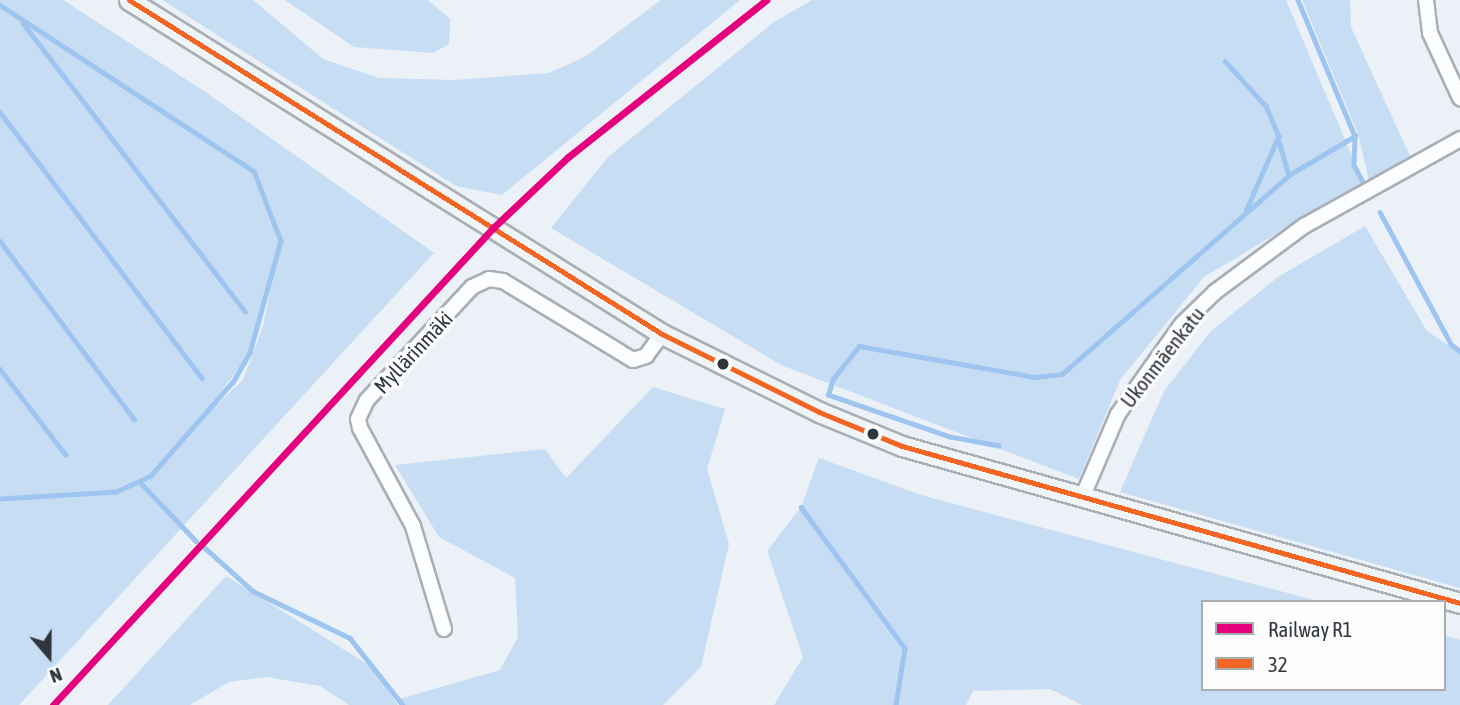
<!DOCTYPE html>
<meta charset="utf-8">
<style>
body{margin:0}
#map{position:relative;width:1460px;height:705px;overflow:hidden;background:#ebf1f7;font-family:"Asap Condensed",sans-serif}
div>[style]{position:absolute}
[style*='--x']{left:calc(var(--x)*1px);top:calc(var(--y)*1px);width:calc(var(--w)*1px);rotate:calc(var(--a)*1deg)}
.green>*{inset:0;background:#c7ddf4}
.stream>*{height:4.5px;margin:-2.25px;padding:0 2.25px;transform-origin:2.25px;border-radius:2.25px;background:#9ec5ef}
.roads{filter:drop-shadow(2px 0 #a9afb5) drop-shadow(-2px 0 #a9afb5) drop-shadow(0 2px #a9afb5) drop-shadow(0 -2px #a9afb5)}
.street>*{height:14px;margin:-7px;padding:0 7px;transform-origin:7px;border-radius:7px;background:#fcfdfe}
.secondary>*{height:19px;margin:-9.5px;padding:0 9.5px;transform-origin:9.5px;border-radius:9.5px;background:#eff4f7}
.bus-1>*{height:5px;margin:-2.5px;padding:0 2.5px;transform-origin:2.5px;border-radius:2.5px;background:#f26522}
.rail-1>*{height:7px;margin:-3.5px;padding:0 3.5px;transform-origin:3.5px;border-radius:3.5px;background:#e5007d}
.dots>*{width:19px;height:19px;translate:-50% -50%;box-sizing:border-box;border:4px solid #fcfcfc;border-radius:50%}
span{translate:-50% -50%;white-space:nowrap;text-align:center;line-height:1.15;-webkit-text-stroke:7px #fcfcfc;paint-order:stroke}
.street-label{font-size:21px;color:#2f363d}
.legend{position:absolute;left:1201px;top:600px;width:245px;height:91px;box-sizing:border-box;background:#fcfcfc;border:2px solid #aaadb0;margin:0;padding:9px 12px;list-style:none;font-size:21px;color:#2f363d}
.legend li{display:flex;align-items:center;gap:14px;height:35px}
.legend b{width:35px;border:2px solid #aaadb0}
.north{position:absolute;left:14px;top:621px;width:70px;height:70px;-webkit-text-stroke:5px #fcfcfc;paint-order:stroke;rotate:160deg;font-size:19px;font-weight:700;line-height:28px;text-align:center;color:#2f363d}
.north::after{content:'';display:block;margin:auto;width:24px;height:32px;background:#2f363d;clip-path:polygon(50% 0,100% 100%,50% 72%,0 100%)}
</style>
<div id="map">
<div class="green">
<div style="clip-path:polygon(evenodd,0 0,63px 0,207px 93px,434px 253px,19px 705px,0 705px,0 0,279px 246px,263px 326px,243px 380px,199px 421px,250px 353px,279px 246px)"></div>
<div style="clip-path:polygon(162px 0,253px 0,323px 59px,379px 78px,455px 80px,549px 73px,586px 56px,661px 0,740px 0,502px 195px,456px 186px)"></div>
<div style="clip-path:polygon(285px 0,428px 0,450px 19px,449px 44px,433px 53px,354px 47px)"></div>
<div style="clip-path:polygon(812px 0,1286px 0,1363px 182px,1204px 277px,1120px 380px,1079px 479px,781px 365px,551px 228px,608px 157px,774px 22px)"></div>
<div style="clip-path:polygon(1302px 0,1350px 0,1351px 27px,1410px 156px,1369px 180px,1358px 134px)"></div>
<div style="clip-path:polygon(1365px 226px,1427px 331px,1460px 353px,1460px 588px,1120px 492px,1164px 391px,1211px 331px,1278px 277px)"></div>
<div style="clip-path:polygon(653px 387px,725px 409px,707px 469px,729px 544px,701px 667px,663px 705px,403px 705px,399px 699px,500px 670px,518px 637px,515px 578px,439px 537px,395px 465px,545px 449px,566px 478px)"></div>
<div style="clip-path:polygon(819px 458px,921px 495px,1321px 602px,1203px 602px,1203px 689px,1444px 689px,1444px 635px,1460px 640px,1460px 705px,1082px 705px,1050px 689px,973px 691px,966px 705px,774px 705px,803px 657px,767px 551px,801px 507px)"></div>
<div style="clip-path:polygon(226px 576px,372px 667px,398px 705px,349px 705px,320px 686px,266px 677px,229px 682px,190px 705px,108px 705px)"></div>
</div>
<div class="stream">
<div style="--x:1298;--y:0;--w:147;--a:67.3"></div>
<div style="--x:1355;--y:136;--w:29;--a:92"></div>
<div style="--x:1354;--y:165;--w:19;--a:62"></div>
<div style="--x:0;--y:5;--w:303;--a:33.2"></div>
<div style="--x:254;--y:171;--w:75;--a:68.9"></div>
<div style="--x:281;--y:241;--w:116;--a:105.5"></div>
<div style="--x:250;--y:353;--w:34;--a:120"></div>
<div style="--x:233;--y:382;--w:125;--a:131.1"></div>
<div style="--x:151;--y:476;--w:38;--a:155"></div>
<div style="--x:117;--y:492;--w:117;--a:176.6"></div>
<div style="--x:23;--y:23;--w:364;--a:52.4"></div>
<div style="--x:1225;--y:61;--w:61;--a:47.7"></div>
<div style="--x:1266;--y:106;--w:33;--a:67"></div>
<div style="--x:1279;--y:136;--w:80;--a:113.7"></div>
<div style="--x:0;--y:112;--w:334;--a:52.8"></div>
<div style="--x:1279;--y:141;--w:35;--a:74"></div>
<div style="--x:1380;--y:212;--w:150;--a:61.7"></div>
<div style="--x:1451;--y:344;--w:11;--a:38"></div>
<div style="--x:0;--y:241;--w:223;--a:53"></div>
<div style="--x:0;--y:369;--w:108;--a:52.5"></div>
<div style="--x:999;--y:446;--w:50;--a:-169.6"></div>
<div style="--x:950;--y:437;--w:129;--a:-161"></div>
<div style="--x:828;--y:395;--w:17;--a:-73"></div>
<div style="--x:833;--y:379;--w:42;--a:-51.8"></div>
<div style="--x:859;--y:346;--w:179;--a:10"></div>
<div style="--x:1035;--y:377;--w:27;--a:-6"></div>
<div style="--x:1062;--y:374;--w:302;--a:-41.2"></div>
<div style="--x:1289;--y:175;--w:77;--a:-30.6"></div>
<div style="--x:141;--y:483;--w:80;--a:46.5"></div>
<div style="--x:801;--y:507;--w:175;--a:53.6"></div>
<div style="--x:905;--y:648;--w:58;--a:99"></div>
<div style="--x:204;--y:547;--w:66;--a:41.9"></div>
<div style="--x:253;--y:591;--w:108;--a:25.9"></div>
<div style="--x:350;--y:638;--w:85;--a:51.7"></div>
</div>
<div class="roads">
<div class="street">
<div style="--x:1426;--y:0;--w:33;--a:83"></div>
<div style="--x:1430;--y:33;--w:72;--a:65.2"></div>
<div style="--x:1082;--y:498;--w:91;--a:-66.8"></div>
<div style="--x:1118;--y:414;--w:110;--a:-54.6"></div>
<div style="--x:1182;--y:324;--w:46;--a:-44.1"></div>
<div style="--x:1215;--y:292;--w:111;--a:-36.6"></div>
<div style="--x:1304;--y:226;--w:179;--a:-29.1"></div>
<div style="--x:444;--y:629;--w:108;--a:-106.8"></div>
<div style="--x:413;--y:526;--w:111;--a:-118.4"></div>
<div style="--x:360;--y:428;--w:9;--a:-103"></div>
<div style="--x:358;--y:419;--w:21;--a:-65"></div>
<div style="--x:367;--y:400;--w:154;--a:-47.1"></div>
<div style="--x:472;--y:287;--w:19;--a:-25"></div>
<div style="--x:489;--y:279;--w:14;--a:8"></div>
<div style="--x:503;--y:281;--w:152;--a:31.3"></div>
<div style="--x:633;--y:360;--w:14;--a:-17"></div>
<div style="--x:646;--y:356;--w:27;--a:-54"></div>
</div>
<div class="secondary">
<div style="--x:129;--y:0;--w:629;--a:32.07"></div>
<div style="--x:662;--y:334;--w:175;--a:26.4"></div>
<div style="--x:819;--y:412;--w:90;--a:22.3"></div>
<div style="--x:902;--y:446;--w:580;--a:15.71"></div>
</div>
</div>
<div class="bus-1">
<div style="--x:129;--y:0;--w:629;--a:32.07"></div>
<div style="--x:662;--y:334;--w:175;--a:26.4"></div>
<div style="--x:819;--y:412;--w:90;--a:22.3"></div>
<div style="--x:902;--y:446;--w:580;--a:15.71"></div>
</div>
<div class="rail-1">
<div style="--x:53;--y:705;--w:650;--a:-47.31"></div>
<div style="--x:494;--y:227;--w:102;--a:-43.4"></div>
<div style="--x:568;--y:157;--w:253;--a:-38.4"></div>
</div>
<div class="dots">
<div style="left:723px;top:364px;background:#2f363d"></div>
<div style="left:873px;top:434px;background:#2f363d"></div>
</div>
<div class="street-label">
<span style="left:413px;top:352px;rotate:-47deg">Myllärinmäki</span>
<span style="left:1162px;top:357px;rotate:-52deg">Ukonmäenkatu</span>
</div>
<ul class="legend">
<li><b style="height:9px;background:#e5007d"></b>Railway R1</li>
<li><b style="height:9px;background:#f26522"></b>32</li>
</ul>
<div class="north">N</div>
</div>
